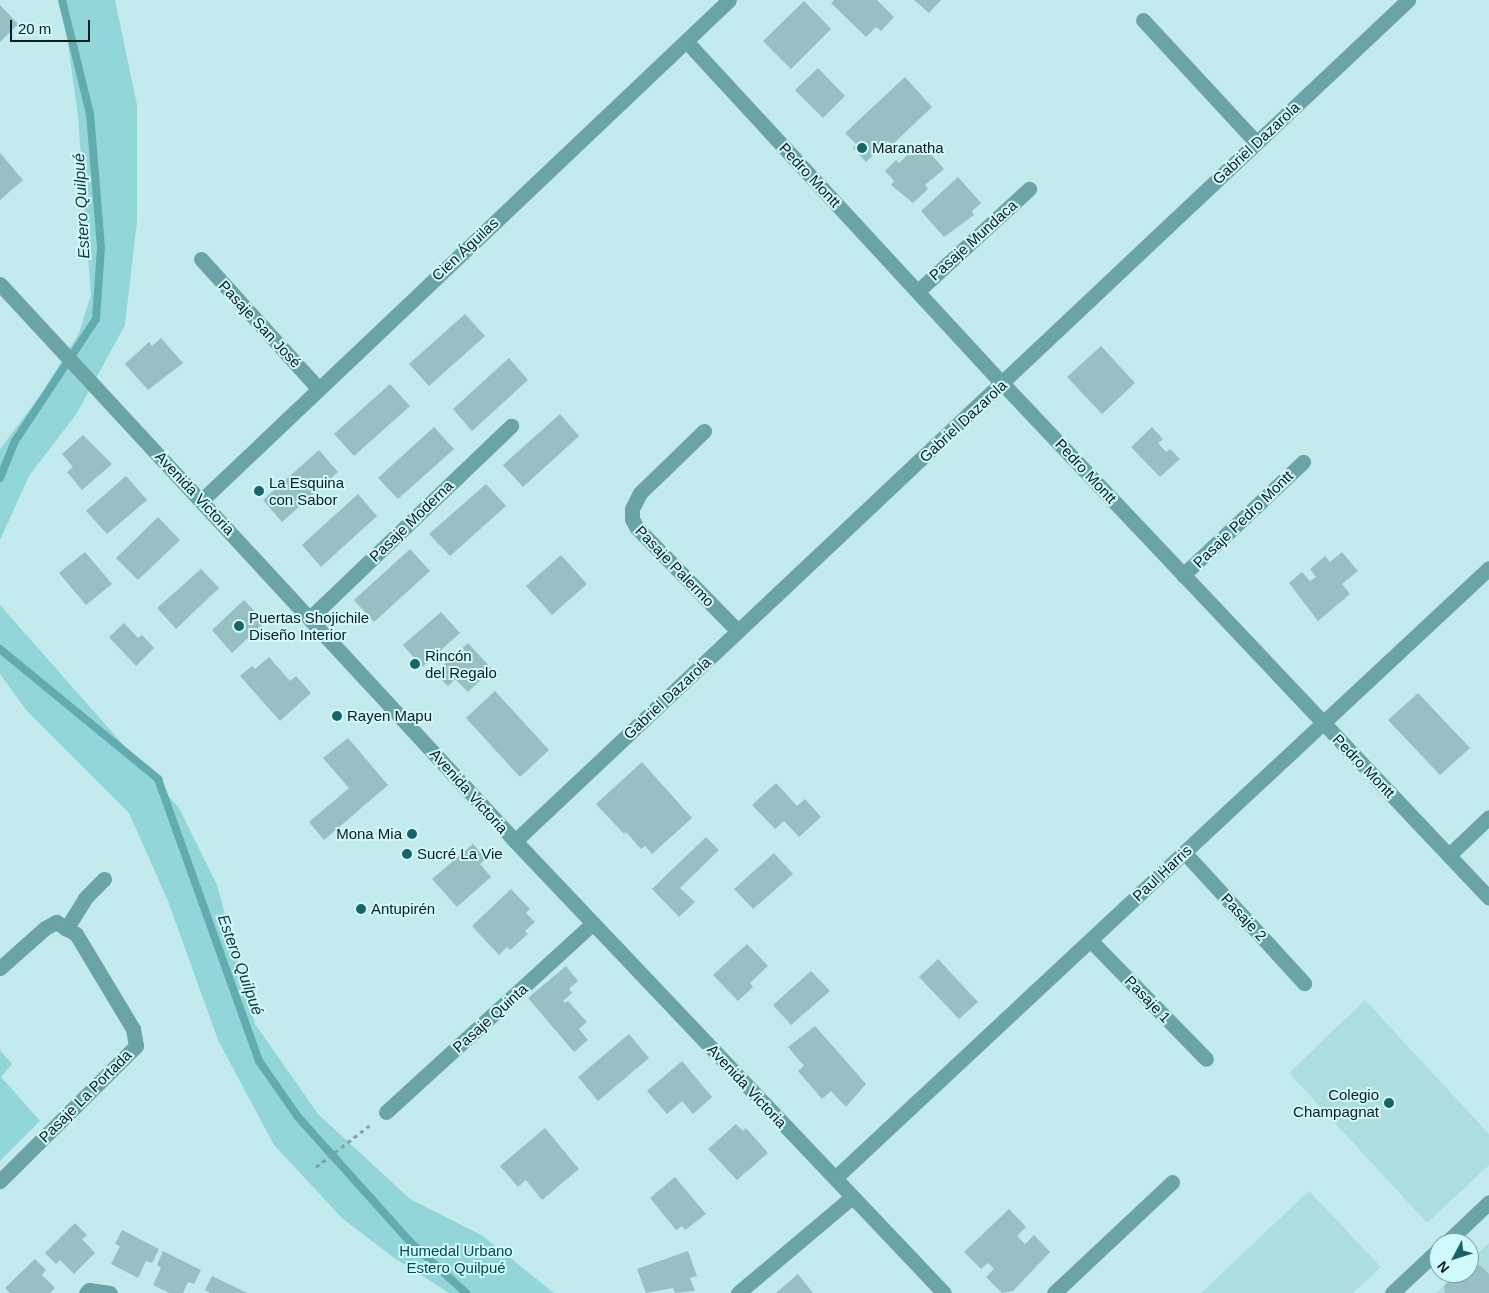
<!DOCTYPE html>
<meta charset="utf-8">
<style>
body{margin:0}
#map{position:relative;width:1489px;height:1293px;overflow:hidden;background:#c3ebed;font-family:Arial,sans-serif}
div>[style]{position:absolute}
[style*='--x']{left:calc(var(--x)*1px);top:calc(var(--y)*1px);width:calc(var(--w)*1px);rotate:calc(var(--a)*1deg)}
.built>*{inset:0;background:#addee0}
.green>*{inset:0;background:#92d6da}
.stream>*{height:8px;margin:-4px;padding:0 4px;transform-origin:4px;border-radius:4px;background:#62acaf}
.building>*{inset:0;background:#98bfc1}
.path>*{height:3px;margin-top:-1.5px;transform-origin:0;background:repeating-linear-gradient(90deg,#84a3a5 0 4px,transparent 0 8px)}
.minor>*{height:15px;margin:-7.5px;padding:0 7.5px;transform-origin:7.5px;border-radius:7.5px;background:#6ba4a7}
.dots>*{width:14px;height:14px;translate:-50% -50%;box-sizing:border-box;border:2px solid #d0f9fb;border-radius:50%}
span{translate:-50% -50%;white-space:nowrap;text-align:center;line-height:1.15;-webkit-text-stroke:4px #d0f9fb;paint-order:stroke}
.street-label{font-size:15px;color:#0d1c1d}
.poi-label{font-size:15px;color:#0d1c1d}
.left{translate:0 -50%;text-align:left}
.right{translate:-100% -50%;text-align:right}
.park-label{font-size:15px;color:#054c4f}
.water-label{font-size:16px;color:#113638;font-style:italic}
.north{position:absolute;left:1429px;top:1233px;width:50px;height:50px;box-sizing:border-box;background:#d0f9fb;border:1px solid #82a1a2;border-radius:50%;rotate:230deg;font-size:14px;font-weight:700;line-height:20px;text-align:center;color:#0d1c1d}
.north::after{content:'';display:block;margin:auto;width:18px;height:22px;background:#176569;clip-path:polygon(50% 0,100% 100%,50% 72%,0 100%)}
.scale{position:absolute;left:10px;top:20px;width:80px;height:22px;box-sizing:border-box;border:2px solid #0d1c1d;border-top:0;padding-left:6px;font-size:15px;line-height:18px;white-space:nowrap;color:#0d1c1d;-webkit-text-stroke:4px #d0f9fb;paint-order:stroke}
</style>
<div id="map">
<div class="built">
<div style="clip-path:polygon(1365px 1000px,1489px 1134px,1489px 1165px,1427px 1223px,1289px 1073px)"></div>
<div style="clip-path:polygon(1309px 1191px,1381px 1267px,1353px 1293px,1201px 1293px)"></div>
<div style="clip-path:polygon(1489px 1243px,1489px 1293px,1436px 1293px,1457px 1273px,1469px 1273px,1469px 1262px)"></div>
</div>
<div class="green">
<div style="clip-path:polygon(62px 0,115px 0,137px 105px,137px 221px,125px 325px,77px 413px,29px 476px,0 540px,0 449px,42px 393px,79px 333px,91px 295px,78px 116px)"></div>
<div style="clip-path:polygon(0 605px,179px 808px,217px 885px,255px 1024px,318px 1114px,410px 1199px,483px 1236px,554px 1293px,449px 1293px,393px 1257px,343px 1219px,274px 1145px,218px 1040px,168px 901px,129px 813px,27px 711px,0 674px)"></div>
<div style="clip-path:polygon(0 1050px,12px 1064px,1px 1077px,40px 1121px,0 1161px)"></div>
</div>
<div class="stream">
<div style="--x:0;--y:478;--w:40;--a:-68"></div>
<div style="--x:15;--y:441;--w:146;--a:-56.4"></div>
<div style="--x:96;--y:319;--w:72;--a:-86"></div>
<div style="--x:101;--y:247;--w:133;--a:-94.7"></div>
<div style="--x:90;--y:114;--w:117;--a:-103.8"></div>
<div style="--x:0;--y:649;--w:205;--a:39.4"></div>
<div style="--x:158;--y:779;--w:300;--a:70.3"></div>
<div style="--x:259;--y:1061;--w:68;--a:55.1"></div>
<div style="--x:298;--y:1117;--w:168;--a:48.1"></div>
<div style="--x:410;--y:1242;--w:76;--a:42.3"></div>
</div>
<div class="building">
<div style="clip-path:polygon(834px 0,877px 0,894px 17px,881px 31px,876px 27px,866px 37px,831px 3px)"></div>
<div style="clip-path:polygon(914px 0,941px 0,929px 13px)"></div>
<div style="clip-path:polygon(804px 1px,831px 29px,791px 69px,763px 41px)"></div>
<div style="clip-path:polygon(0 5px,18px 24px,0 42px)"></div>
<div style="clip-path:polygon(818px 68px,845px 96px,823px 118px,795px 90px)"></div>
<div style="clip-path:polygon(905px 77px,932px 107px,892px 145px,888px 141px,866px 162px,853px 148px,857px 145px,845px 133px)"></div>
<div style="clip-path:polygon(921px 143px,944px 169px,925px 185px,928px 189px,913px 203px,891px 185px,894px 181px,885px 171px,896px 160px,899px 163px)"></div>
<div style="clip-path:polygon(0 153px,23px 180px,0 200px)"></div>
<div style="clip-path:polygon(958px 177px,981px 203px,972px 211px,974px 215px,944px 237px,921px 211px)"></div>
<div style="clip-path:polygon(465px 314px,485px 336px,429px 386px,409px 364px)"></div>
<div style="clip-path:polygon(161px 338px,183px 363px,148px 390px,125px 364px,149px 342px,152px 346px)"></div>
<div style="clip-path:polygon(1101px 346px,1135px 383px,1102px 414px,1067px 377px)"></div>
<div style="clip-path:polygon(509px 358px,528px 380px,472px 431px,453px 409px)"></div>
<div style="clip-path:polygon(390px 384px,410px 406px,354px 456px,334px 434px)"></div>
<div style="clip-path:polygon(560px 414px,579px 436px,523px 487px,503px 465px)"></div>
<div style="clip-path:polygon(434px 427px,454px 449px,398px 499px,378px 478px)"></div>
<div style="clip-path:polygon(1152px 427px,1163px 439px,1158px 443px,1166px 452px,1170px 449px,1180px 459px,1160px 477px,1131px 447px)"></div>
<div style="clip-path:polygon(83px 435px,112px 464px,82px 490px,67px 472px,73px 467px,62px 454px)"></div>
<div style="clip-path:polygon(319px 450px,338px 472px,282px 522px,263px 500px)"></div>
<div style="clip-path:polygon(126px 476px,147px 500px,107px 534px,86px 511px)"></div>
<div style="clip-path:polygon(486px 484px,506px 506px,450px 556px,429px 534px)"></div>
<div style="clip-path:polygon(358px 494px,377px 516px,321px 567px,302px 545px)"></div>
<div style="clip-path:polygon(158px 517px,180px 540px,138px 580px,116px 558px)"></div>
<div style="clip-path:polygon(410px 549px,430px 571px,374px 622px,354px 600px)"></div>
<div style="clip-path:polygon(85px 552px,112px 584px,86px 605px,59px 573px)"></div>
<div style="clip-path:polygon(1342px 552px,1358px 571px,1342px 584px,1350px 594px,1318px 621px,1289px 583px,1302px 572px,1310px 581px,1316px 577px,1310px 569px,1325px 556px,1330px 562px)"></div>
<div style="clip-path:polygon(561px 555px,587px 584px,552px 615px,526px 586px)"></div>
<div style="clip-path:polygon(201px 569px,219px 588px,176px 629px,157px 608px)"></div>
<div style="clip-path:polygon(244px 600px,265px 622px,232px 653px,212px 630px)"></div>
<div style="clip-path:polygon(441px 612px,460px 633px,422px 667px,403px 645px)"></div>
<div style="clip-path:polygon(124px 623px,138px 638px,142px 635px,154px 648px,136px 666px,109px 637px)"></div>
<div style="clip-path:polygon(468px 643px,492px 669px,468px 692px,455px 679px,448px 686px,435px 673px)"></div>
<div style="clip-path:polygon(269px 657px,290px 681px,296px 676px,311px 693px,280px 721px,240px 676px,252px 666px,255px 669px)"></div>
<div style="clip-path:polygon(495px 691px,549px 750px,520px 777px,466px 718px)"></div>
<div style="clip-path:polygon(1418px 693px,1470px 748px,1440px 775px,1388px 720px)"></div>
<div style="clip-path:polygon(348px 738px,388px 785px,324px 840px,309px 822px,349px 788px,323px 758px)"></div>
<div style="clip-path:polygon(642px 762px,692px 818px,652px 854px,645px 846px,641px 849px,626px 832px,624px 834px,596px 804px)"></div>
<div style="clip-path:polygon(776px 783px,797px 806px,805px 799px,821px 817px,799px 837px,784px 821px,775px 829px,752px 805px)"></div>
<div style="clip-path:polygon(706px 837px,719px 850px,680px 888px,695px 902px,679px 917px,652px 889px)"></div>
<div style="clip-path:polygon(473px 844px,486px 859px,480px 864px,491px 877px,457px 907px,432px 879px)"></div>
<div style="clip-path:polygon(774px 853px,793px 874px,753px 909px,734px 889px)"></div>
<div style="clip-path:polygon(511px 889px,530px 909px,526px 913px,535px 922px,525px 931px,528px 934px,510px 950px,507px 947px,499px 955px,472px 926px)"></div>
<div style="clip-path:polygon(747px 944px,768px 966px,750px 983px,753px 987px,738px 1001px,713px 975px)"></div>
<div style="clip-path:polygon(938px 959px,978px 1002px,959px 1019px,919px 977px)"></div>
<div style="clip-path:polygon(566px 966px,578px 981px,569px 989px,572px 993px,563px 1001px,565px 1003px,568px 1001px,587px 1022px,579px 1029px,588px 1040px,574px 1052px,528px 998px)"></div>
<div style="clip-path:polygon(811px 971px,830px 991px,791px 1025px,773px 1005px)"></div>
<div style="clip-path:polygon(815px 1026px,866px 1084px,846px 1107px,831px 1091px,822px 1099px,798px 1071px,804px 1066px,788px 1047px)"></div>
<div style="clip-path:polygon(629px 1034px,649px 1058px,598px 1101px,578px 1077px)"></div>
<div style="clip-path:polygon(682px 1061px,712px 1097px,693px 1114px,682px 1101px,667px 1114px,647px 1091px)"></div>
<div style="clip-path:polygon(736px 1124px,743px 1131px,746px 1128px,768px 1153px,737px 1180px,708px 1149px)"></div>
<div style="clip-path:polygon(545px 1128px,579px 1169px,542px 1200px,526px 1180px,518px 1187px,500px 1166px)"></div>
<div style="clip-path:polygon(675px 1177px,706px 1214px,685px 1230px,682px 1226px,676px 1230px,650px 1198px)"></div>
<div style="clip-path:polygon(1009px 1209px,1026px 1227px,1017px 1236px,1025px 1244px,1034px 1235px,1050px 1252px,1013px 1291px,1002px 1293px,986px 1277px,994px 1269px,988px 1263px,981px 1269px,964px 1252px)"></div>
<div style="clip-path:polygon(75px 1223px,87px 1235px,82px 1239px,95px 1253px,74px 1274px,60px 1260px,56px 1264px,45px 1253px)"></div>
<div style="clip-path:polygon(122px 1230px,159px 1249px,152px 1263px,146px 1261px,138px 1278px,111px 1264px,120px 1246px,115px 1244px)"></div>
<div style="clip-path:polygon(163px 1251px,201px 1270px,194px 1284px,188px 1282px,183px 1293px,169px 1293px,153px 1285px,161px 1268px,157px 1265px)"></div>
<div style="clip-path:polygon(688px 1251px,697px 1276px,690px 1278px,695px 1291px,675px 1293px,673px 1288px,646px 1293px,637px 1269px)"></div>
<div style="clip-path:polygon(35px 1259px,46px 1270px,42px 1275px,55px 1288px,50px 1293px,10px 1293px,5px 1288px)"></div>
<div style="clip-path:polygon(1469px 1262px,1481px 1266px,1489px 1274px,1489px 1293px,1445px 1293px,1444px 1286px,1457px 1273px,1469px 1273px)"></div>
<div style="clip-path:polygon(798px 1274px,813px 1293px,776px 1293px)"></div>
<div style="clip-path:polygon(212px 1276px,229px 1284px,247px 1293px,210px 1293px,205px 1290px)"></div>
</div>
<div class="path">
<div style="--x:316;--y:1167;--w:68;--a:-37.9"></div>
</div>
<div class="minor">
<div style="--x:1143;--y:20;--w:166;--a:47.2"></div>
<div style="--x:686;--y:41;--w:467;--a:47.3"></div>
<div style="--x:1003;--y:384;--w:707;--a:46.6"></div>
<div style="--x:201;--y:259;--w:174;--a:47.8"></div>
<div style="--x:0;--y:284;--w:759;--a:47.24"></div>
<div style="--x:515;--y:841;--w:623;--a:46.5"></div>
<div style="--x:918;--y:291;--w:151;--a:-42.6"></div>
<div style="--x:704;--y:431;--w:89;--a:135.9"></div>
<div style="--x:640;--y:493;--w:18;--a:117"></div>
<div style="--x:632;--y:509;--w:10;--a:90"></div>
<div style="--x:632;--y:519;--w:10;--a:61"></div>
<div style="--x:637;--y:528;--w:144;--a:45.6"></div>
<div style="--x:202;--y:500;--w:726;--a:-43.49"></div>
<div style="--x:1183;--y:575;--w:165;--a:-43.3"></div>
<div style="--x:311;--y:617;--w:277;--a:-43.7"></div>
<div style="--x:515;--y:841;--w:1227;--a:-43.28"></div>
<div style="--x:1184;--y:852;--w:178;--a:47.5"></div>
<div style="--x:1449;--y:855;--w:55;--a:-43.5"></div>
<div style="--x:66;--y:929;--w:36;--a:-58"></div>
<div style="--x:85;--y:898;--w:27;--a:-45"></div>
<div style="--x:1090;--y:940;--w:166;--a:45.7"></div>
<div style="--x:0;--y:968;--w:60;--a:-41.6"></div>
<div style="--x:45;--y:928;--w:13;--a:-29"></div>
<div style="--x:56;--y:922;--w:23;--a:31"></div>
<div style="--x:76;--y:934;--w:111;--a:59"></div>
<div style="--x:133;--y:1029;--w:17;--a:80"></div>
<div style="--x:136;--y:1046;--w:192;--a:135.2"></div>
<div style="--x:386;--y:1112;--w:280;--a:-42.4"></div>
<div style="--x:835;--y:1178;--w:894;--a:-43.01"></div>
<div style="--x:1446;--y:1243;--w:59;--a:-43.6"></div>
<div style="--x:86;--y:1293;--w:4;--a:-45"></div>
<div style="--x:89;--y:1290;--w:21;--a:8"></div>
<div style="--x:738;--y:1293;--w:149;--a:-40.1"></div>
<div style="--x:1054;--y:1293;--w:162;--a:-43.2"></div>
<div style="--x:1392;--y:1293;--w:64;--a:-43.1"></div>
</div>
<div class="dots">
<div style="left:862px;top:148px;background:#176569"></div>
<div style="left:259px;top:491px;background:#176569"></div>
<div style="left:239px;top:626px;background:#176569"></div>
<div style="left:415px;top:664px;background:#176569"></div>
<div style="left:337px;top:716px;background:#176569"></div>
<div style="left:412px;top:834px;background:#176569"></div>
<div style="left:407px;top:854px;background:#176569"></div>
<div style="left:361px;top:909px;background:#176569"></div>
<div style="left:1389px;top:1103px;background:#176569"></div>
</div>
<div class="street-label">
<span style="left:1256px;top:143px;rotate:-43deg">Gabriel Dazarola</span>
<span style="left:810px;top:175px;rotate:47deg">Pedro Montt</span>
<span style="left:973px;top:240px;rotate:-42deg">Pasaje Mundaca</span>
<span style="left:465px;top:249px;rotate:-43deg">Cien Águilas</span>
<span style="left:260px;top:324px;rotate:47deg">Pasaje San José</span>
<span style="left:963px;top:421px;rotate:-43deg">Gabriel Dazarola</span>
<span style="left:1086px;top:471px;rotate:47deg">Pedro Montt</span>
<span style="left:195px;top:493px;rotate:47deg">Avenida Victoria</span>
<span style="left:1243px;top:519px;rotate:-44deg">Pasaje Pedro Montt</span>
<span style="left:411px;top:521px;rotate:-44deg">Pasaje Moderna</span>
<span style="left:675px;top:566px;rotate:46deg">Pasaje Palermo</span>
<span style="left:667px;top:698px;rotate:-43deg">Gabriel Dazarola</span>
<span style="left:1364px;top:766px;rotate:46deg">Pedro Montt</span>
<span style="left:469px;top:791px;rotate:48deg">Avenida Victoria</span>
<span style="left:1162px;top:873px;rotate:-43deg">Paul Harris</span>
<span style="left:1244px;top:917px;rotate:47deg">Pasaje 2</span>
<span style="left:1148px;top:999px;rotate:46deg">Pasaje 1</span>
<span style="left:490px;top:1018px;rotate:-42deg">Pasaje Quinta</span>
<span style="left:747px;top:1086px;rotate:47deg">Avenida Victoria</span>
<span style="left:85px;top:1096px;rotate:-45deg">Pasaje La Portada</span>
</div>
<div class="poi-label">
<span class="left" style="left:872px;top:148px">Maranatha</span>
<span class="left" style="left:269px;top:491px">La Esquina<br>con Sabor</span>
<span class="left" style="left:249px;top:626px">Puertas Shojichile<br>Diseño Interior</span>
<span class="left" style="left:425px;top:664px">Rincón<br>del Regalo</span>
<span class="left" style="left:347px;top:716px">Rayen Mapu</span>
<span class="right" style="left:402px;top:834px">Mona Mia</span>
<span class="left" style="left:417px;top:854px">Sucré La Vie</span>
<span class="left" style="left:371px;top:909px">Antupirén</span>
<span class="right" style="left:1379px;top:1103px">Colegio<br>Champagnat</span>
</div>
<div class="park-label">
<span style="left:456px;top:1259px">Humedal Urbano<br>Estero Quilpué</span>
</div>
<div class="water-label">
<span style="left:82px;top:206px;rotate:-93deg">Estero Quilpué</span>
<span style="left:240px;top:965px;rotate:70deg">Estero Quilpué</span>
</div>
<div class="north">N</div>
<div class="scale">20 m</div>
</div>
